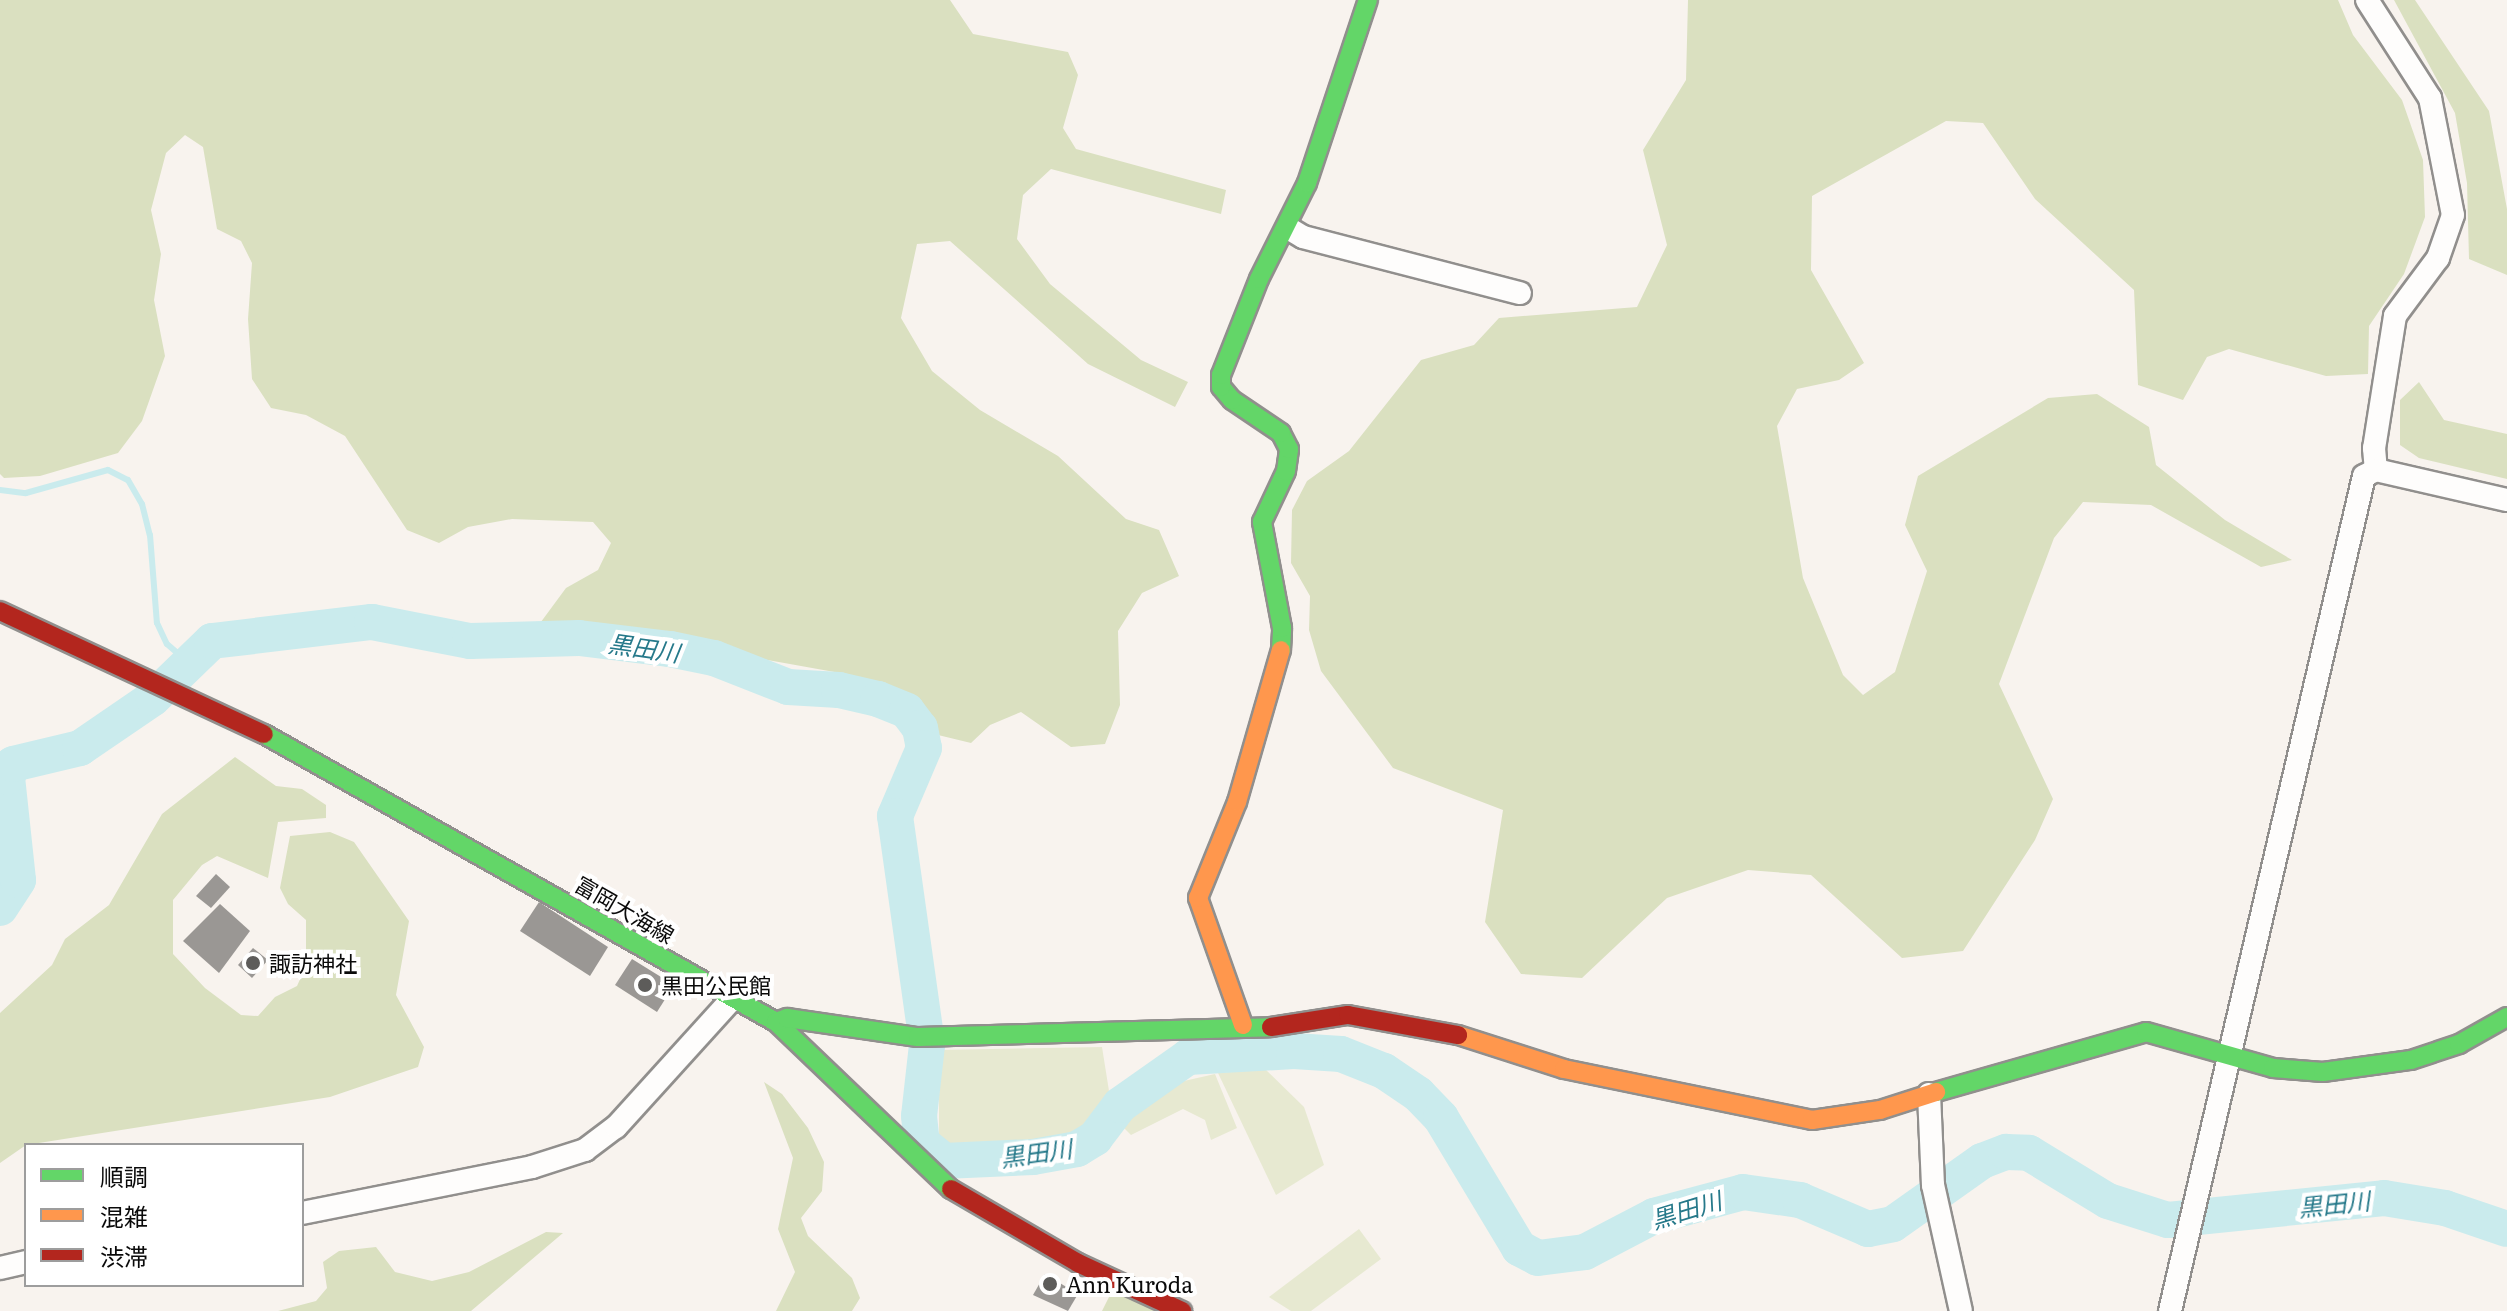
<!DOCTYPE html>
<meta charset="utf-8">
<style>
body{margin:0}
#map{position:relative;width:2507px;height:1311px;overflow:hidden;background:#f8f3ee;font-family:Literata,"Noto Sans JP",serif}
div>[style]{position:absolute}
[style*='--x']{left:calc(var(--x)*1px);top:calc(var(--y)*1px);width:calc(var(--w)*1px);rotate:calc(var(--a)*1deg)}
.green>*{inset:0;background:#e7e9d1}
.forest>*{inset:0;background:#dae0c0}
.stream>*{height:6px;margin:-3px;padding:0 3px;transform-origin:3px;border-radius:3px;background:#caebed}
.river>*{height:36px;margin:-18px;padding:0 18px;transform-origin:18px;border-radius:18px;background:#caebed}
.building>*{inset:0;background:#9a9794}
.roads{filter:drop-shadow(2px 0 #918f8d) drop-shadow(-2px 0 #918f8d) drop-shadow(0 2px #918f8d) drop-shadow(0 -2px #918f8d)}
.street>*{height:22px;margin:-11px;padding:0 11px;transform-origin:11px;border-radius:11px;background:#fefdfc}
.fast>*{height:18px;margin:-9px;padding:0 9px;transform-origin:9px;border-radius:9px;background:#63d668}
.slow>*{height:18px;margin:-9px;padding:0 9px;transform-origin:9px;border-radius:9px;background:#ff974d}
.jam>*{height:18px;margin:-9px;padding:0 9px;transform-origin:9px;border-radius:9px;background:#b3261e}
.dots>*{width:22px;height:22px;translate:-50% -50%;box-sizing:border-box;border:4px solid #fff;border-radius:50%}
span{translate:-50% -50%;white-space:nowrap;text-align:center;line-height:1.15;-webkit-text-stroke:8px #fff;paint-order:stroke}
.street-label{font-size:22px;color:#0a0a0a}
.poi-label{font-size:22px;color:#0a0a0a}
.left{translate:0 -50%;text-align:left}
.water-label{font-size:24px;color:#26798a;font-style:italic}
.legend{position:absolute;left:24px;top:1143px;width:280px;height:144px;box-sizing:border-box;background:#fff;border:2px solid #9d9d9d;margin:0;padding:10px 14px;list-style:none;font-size:24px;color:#0a0a0a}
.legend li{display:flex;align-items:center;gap:16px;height:40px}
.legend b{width:40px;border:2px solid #9d9d9d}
</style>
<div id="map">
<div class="green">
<div style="clip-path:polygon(1102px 1047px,1109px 1091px,1076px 1134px,1047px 1143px,958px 1151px,939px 1139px,939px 1050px)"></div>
<div style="clip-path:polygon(1265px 1069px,1304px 1107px,1324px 1165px,1276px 1195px,1218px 1073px)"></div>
<div style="clip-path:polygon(1215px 1074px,1237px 1128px,1211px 1140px,1205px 1120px,1183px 1109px,1131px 1135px,1123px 1127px,1135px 1108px,1175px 1083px)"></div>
<div style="clip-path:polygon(1359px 1229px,1381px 1259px,1311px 1311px,1291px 1311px,1269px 1297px)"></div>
</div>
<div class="forest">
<div style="clip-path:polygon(0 0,950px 0,973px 34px,1068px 52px,1078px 75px,1063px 128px,1076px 149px,1226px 190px,1221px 214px,1051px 169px,1023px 195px,1017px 239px,1050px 284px,1141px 360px,1188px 382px,1175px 407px,1088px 364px,950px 241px,917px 244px,901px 318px,932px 371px,980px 410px,1058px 456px,1126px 519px,1159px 530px,1179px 576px,1142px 593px,1118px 631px,1120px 705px,1105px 744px,1071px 747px,1021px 712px,990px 725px,971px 743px,938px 735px,909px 699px,840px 673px,606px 631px,535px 630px,566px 588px,598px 570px,611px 543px,593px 522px,512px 519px,468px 527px,439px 543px,407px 530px,345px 436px,306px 415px,271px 408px,252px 379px,248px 319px,252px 263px,241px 241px,217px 229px,203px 147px,185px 135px,166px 153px,151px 210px,161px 254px,154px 300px,165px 356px,142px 421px,118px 453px,40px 476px,4px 478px,0 474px)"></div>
<div style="clip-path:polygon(1688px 0,2338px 0,2353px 35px,2402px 100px,2423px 160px,2425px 217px,2404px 274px,2369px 326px,2368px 374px,2326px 376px,2229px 349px,2207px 357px,2183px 400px,2138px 385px,2134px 290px,2035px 199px,1983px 123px,1946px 121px,1812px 196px,1811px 270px,1864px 363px,1839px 380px,1797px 389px,1777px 426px,1803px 578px,1843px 675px,1863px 695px,1895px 672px,1927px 571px,1905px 525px,1918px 476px,2048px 398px,2097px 394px,2149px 427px,2156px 465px,2225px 520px,2292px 560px,2261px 567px,2151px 505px,2083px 502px,2054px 538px,1999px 684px,2053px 799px,2035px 840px,1963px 951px,1902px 958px,1811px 875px,1748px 870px,1667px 898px,1582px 978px,1521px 974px,1485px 922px,1503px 810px,1393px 768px,1321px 671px,1309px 630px,1310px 596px,1291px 563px,1292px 510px,1307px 481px,1349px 451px,1421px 360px,1474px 345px,1499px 318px,1637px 307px,1667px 245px,1643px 150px,1686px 80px)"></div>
<div style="clip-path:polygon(2394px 0,2415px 0,2489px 111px,2507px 209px,2507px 275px,2469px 259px,2467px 183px,2455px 113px)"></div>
<div style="clip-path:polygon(2419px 382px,2444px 420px,2507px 434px,2507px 479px,2419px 458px,2400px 445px,2400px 400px)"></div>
<div style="clip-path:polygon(235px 757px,276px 786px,302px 789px,326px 805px,326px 818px,278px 822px,268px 878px,217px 856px,202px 865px,173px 900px,173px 954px,205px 988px,241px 1015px,258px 1016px,275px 997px,297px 986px,306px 966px,306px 920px,288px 904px,280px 888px,290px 836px,330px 832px,354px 842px,409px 921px,396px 995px,424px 1047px,418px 1067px,330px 1097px,26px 1145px,0 1163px,0 1013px,52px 965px,65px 939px,109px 905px,162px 814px)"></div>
<div style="clip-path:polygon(764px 1082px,782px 1094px,808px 1128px,824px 1162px,822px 1191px,801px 1218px,808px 1236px,852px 1278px,860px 1298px,852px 1311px,776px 1311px,795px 1272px,778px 1229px,793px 1158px)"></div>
<div style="clip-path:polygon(546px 1232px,563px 1233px,471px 1311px,278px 1311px,316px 1301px,327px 1288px,323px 1262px,339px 1251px,376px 1247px,395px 1272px,432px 1281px,469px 1272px)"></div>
<div style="clip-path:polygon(1113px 1289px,1157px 1311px,1102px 1311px)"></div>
</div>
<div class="stream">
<div style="--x:0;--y:490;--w:26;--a:7"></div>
<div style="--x:26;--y:493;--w:85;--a:-15.7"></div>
<div style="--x:108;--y:470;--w:22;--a:27"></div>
<div style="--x:128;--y:480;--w:28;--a:60"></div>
<div style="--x:142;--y:504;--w:32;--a:76"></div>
<div style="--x:150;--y:535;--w:88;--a:85.5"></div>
<div style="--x:157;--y:623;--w:23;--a:65"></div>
<div style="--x:167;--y:644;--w:28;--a:41"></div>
</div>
<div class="river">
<div style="--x:0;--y:908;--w:33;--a:-57"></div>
<div style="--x:18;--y:880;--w:104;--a:-96.1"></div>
<div style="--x:7;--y:777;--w:14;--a:-65"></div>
<div style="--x:13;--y:764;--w:69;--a:-13.4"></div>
<div style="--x:80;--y:748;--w:88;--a:-34.4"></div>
<div style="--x:153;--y:698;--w:82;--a:-44"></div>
<div style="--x:212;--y:641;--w:161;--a:-6.8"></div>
<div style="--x:372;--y:622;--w:100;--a:11"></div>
<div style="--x:470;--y:641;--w:109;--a:-1.6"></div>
<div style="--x:579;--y:638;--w:92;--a:6.9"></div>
<div style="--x:670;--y:649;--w:45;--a:11.6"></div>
<div style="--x:714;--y:658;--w:79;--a:21.4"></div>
<div style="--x:788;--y:687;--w:51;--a:3.4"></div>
<div style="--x:839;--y:690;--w:40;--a:13"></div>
<div style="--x:878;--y:699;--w:31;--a:22"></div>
<div style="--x:907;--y:711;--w:21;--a:53"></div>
<div style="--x:920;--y:728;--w:20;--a:79"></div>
<div style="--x:924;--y:748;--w:74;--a:113.1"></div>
<div style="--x:895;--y:816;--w:231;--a:82"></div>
<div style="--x:927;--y:1045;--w:71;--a:96.4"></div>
<div style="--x:919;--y:1116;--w:27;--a:84"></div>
<div style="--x:922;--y:1143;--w:28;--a:39"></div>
<div style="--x:944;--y:1161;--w:89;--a:-2.6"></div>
<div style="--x:1033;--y:1157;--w:45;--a:-10.3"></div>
<div style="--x:1077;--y:1149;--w:21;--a:-31"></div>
<div style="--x:1095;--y:1138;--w:41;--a:-52.9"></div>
<div style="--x:1120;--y:1105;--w:83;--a:-35.2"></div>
<div style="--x:1188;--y:1057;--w:106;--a:-3.2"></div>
<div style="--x:1294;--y:1051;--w:47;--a:3.7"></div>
<div style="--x:1341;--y:1054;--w:46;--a:21.6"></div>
<div style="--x:1384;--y:1071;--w:41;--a:34.1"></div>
<div style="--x:1418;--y:1094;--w:33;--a:46"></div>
<div style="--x:1441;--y:1118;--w:152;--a:59"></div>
<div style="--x:1519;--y:1248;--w:21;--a:28"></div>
<div style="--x:1538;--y:1258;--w:47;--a:-7.3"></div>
<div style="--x:1585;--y:1252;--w:78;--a:-27.6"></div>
<div style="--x:1654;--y:1216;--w:92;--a:-15.1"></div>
<div style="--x:1743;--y:1192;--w:58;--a:8"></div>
<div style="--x:1800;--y:1200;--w:74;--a:23.1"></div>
<div style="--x:1868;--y:1229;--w:25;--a:-11"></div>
<div style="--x:1893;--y:1224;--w:109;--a:-35.3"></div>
<div style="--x:1982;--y:1161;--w:26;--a:-21"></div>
<div style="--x:2006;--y:1152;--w:23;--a:2"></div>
<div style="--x:2029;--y:1153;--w:92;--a:31.3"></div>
<div style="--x:2108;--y:1201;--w:63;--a:17.6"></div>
<div style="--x:2168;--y:1220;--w:217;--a:-5.8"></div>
<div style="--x:2384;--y:1198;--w:62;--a:9.3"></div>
<div style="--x:2445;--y:1208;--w:65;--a:18.7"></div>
</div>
<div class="building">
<div style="clip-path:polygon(216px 874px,230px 887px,211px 908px,196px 896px)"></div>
<div style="clip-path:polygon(539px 902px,608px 947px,590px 976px,520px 931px)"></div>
<div style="clip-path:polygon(220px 904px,250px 931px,219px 973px,183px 941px)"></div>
<div style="clip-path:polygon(253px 948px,268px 960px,252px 978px,238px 965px)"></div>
<div style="clip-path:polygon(632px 959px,674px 985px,657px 1012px,615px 985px)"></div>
<div style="clip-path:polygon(1045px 1274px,1078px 1294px,1068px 1311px,1033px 1295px)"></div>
</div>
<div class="roads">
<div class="street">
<div style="--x:2367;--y:0;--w:117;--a:57.3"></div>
<div style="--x:2430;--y:98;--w:119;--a:78.9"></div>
<div style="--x:2453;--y:215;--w:46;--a:109.2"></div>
<div style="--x:2438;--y:258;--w:72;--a:126.6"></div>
<div style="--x:2395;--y:316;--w:134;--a:99"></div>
<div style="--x:2374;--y:448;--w:22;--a:85"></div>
<div style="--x:1288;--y:228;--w:17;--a:31"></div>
<div style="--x:1303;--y:237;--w:224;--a:14.5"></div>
<div style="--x:1929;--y:1094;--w:91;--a:87.5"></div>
<div style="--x:1933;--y:1185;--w:129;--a:77.5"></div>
<div style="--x:302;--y:1213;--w:235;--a:-11.3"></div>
<div style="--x:532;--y:1167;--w:56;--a:-17.8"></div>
<div style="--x:585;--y:1150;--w:39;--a:-37"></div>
<div style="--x:616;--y:1127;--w:174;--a:-47.8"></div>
<div style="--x:0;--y:1268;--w:27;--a:-13"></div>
<div style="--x:2170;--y:1311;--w:857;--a:-76.92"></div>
<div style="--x:2364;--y:476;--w:13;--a:-27"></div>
<div style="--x:2376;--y:470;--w:134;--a:12.9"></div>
</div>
<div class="fast">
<div style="--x:1281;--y:650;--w:22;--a:-87"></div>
<div style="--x:1282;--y:628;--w:108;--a:-100.7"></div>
<div style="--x:1262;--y:522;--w:56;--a:-64.8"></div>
<div style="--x:1286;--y:471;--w:22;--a:-82"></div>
<div style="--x:1289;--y:449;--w:18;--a:-117"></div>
<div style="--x:1281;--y:433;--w:59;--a:-146"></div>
<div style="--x:1232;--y:400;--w:17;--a:-130"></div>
<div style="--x:1221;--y:387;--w:12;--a:-90"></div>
<div style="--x:1221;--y:375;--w:103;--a:-68.4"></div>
<div style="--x:1259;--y:279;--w:107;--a:-63.4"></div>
<div style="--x:1307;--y:183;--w:193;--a:-71.6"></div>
<div style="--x:264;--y:734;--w:587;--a:29.36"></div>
<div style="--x:776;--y:1022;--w:242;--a:43.7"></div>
<div style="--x:776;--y:1022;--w:12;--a:-20"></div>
<div style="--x:787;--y:1018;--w:132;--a:8.3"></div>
<div style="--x:918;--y:1037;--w:353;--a:-1.6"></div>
<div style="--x:1936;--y:1092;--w:218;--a:-15.9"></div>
<div style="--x:2146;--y:1032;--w:132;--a:15.8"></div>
<div style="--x:2273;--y:1068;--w:50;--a:4.6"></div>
<div style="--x:2323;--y:1072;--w:89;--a:-7.8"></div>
<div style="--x:2411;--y:1060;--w:51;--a:-18.4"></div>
<div style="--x:2459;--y:1044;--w:55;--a:-29.4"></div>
</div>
<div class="slow">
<div style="--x:1243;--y:1025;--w:135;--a:-109.5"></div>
<div style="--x:1198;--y:898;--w:104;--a:-67.9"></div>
<div style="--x:1237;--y:802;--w:158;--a:-73.9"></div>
<div style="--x:1458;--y:1035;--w:111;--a:17.8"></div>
<div style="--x:1564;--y:1069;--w:253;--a:11.6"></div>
<div style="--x:1812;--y:1120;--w:69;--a:-8.4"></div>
<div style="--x:1880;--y:1110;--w:59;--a:-17.8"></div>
</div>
<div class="jam">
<div style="--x:0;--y:611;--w:291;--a:25"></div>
<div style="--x:1271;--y:1027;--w:78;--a:-8.9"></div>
<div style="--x:1348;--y:1015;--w:112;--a:10.3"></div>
<div style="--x:951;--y:1189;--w:147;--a:30.2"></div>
<div style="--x:1078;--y:1263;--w:115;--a:24.8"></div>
</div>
</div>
<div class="dots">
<div style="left:253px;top:963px;background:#5d5c5a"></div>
<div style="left:645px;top:985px;background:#5d5c5a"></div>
<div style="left:1050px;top:1284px;background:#5d5c5a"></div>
</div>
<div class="street-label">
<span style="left:625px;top:909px;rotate:30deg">富岡大海線</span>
</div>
<div class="poi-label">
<span class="left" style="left:269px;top:963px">諏訪神社</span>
<span class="left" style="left:661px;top:985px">黒田公民館</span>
<span class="left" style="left:1066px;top:1284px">Ann Kuroda</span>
</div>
<div class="water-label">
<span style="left:644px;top:647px;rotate:8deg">黒田川</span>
<span style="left:1036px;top:1152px;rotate:-8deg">黒田川</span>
<span style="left:2334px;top:1203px;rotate:-6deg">黒田川</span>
<span style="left:1686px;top:1209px;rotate:-17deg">黒田川</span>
</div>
<ul class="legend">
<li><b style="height:10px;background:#63d668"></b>順調</li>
<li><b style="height:10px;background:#ff974d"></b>混雑</li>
<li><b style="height:10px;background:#b3261e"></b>渋滞</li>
</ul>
</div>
